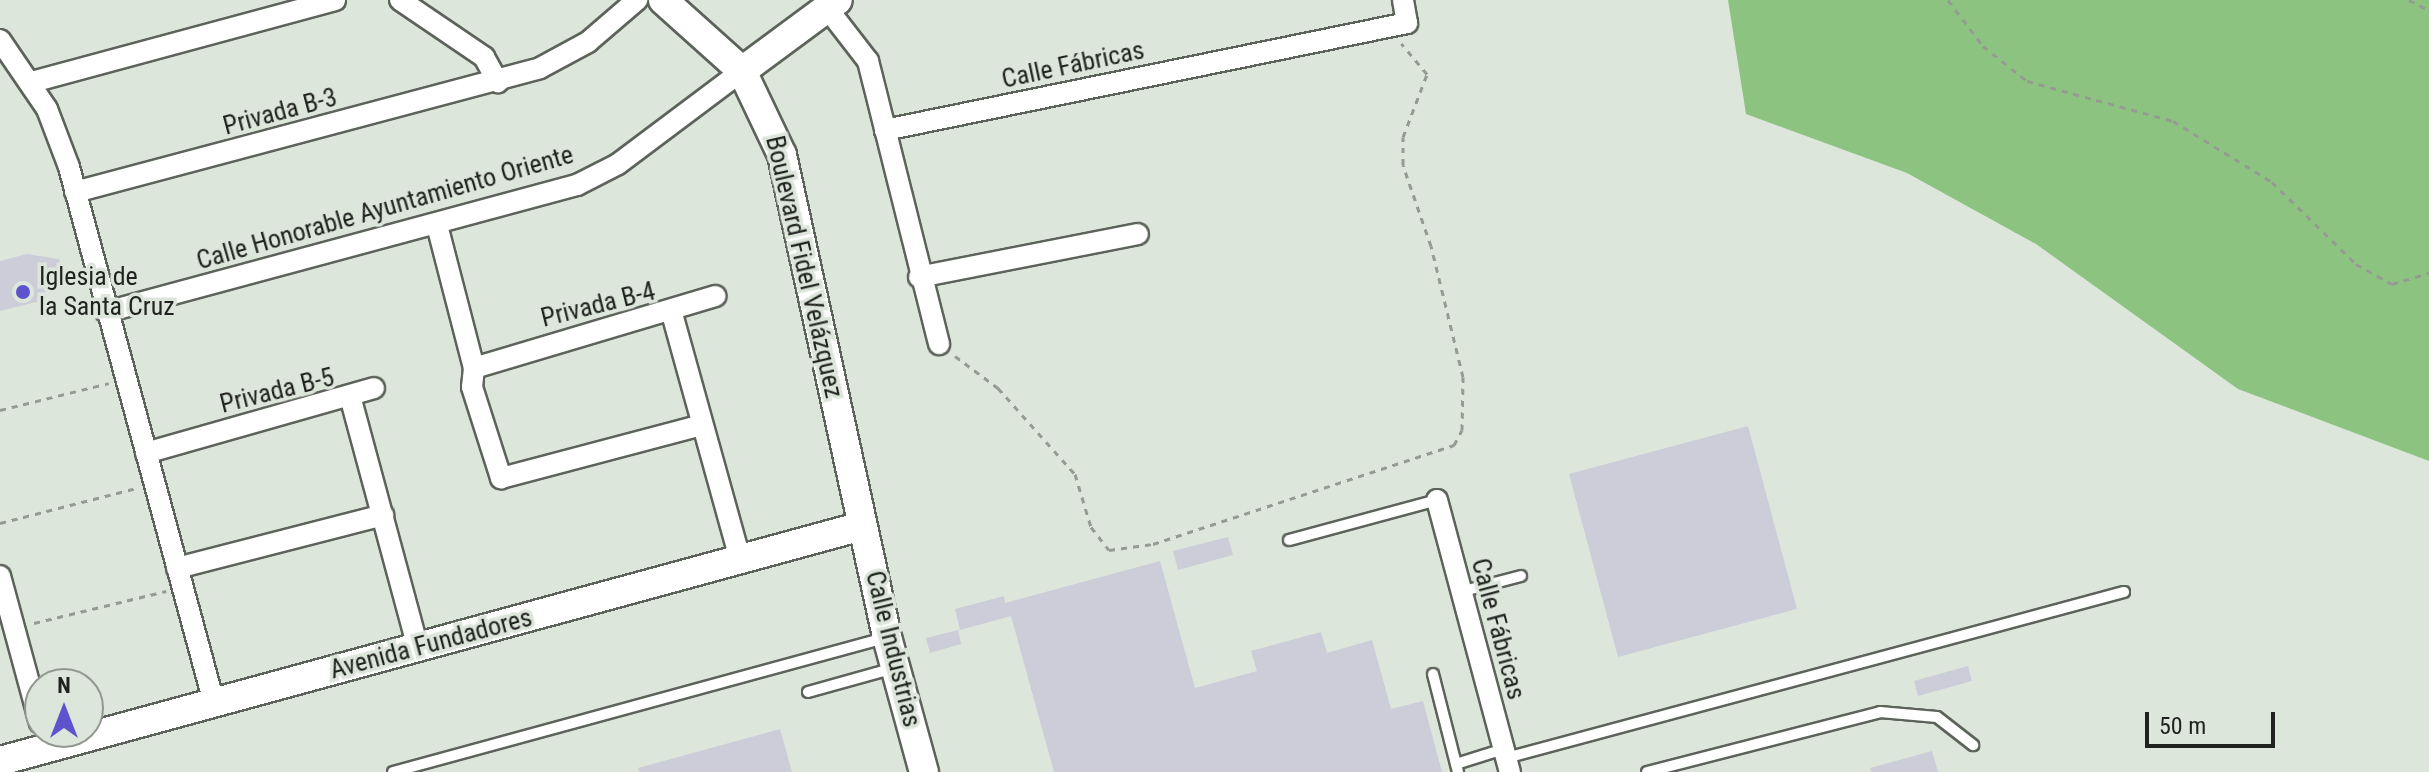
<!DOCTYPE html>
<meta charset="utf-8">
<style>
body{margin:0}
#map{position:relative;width:2429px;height:772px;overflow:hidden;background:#dde6db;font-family:"Roboto Condensed",sans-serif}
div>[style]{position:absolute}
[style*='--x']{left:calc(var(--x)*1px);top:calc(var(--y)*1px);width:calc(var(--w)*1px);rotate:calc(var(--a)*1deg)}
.green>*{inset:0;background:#8dc381}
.building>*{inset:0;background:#cccdd9}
.path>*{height:3px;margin-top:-1.5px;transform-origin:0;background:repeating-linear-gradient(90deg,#959b93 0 6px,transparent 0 12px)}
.roads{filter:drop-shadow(2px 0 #5c635a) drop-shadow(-2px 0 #5c635a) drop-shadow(0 2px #5c635a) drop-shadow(0 -2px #5c635a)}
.lane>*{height:10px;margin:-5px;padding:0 5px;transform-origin:5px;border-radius:5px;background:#fff}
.street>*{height:20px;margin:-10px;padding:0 10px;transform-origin:10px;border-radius:10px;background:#fff}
.secondary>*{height:28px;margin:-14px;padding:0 14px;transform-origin:14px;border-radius:14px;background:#fff}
.dots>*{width:22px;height:22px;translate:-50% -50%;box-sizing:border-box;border:4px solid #dde6db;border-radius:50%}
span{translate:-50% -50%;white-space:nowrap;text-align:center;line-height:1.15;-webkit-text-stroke:7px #dde6db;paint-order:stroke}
.street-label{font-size:26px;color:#1f221e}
.poi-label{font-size:26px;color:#1f221e}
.left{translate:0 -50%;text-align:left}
.north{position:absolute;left:24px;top:668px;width:80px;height:80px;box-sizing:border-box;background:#dde6db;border:2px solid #91988f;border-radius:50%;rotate:0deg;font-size:22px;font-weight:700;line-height:32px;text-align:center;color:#1f221e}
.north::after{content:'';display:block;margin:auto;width:28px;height:36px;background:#5d53cc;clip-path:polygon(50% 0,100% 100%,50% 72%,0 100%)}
.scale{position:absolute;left:2145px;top:712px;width:130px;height:36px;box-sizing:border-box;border:4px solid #1f221e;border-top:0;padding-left:10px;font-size:24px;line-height:28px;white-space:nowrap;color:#1f221e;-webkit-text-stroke:6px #dde6db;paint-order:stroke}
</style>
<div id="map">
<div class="green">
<div style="clip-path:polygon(1728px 0,2429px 0,2429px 461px,2238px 389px,2036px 244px,1907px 173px,1746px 114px)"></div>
</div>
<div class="building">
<div style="clip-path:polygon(27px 254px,59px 259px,63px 278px,52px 283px,40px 301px,0 311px,0 261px)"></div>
<div style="clip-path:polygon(1748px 426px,1797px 609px,1618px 657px,1569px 474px)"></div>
<div style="clip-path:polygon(1228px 537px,1233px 555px,1178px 570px,1173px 551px)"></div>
<div style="clip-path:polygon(1160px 561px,1195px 688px,1257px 671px,1251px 651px,1321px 632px,1327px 653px,1372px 640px,1391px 709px,1423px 701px,1442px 772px,1054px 772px,1011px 616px,960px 630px,955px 609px,1004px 596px,1005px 603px)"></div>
<div style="clip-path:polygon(958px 630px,961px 644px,930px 653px,926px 638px)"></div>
<div style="clip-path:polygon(1968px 666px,1972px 681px,1918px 696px,1914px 681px)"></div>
<div style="clip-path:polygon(780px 729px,792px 772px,639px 772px,638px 768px)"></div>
<div style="clip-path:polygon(1932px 751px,1938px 772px,1871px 772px,1870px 768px)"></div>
</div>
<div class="path">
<div style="--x:1948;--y:0;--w:58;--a:52.7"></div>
<div style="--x:1983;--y:46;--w:56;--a:38.5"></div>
<div style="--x:2027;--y:81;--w:151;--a:15.3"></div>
<div style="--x:2173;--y:121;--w:116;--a:31.6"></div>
<div style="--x:2272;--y:182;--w:117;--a:44.3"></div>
<div style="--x:2356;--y:264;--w:41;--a:29.1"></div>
<div style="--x:2392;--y:284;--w:39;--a:-17"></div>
<div style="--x:2409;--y:0;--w:22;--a:27"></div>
<div style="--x:955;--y:356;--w:54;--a:36.7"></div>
<div style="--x:998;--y:388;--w:115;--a:48.2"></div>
<div style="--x:1075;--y:474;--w:55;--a:73.2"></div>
<div style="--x:1091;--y:527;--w:29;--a:52"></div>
<div style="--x:1109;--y:550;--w:44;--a:-7.8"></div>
<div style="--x:1153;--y:544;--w:317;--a:-18.2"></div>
<div style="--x:1454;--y:445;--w:17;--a:-62"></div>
<div style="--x:1462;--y:430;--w:53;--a:-88.9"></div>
<div style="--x:1463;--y:377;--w:135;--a:-103.7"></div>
<div style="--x:1431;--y:246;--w:86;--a:-109.1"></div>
<div style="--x:1403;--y:165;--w:28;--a:-90"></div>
<div style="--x:1403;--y:137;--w:67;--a:-69.1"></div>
<div style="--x:1427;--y:74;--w:40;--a:-130"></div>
<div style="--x:0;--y:410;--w:112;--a:-13.9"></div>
<div style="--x:0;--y:523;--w:140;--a:-14.4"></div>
<div style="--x:34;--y:623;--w:136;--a:-13.6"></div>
</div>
<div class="roads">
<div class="lane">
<div style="--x:1289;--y:540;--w:153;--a:-15.1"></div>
<div style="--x:1460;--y:592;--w:63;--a:-14.7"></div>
<div style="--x:1433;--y:674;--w:101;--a:75.7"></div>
<div style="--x:808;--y:692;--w:89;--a:-15.6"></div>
<div style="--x:1506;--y:758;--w:640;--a:-15.04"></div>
<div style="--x:1456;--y:764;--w:50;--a:-17.4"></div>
<div style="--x:393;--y:772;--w:510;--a:-15.24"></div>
<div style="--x:1647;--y:772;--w:241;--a:-14.4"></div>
<div style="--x:1880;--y:712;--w:57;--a:5"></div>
<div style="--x:1937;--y:717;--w:46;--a:37.9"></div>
</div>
<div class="street">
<div style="--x:400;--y:0;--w:102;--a:34.2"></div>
<div style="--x:484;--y:57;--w:29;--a:61"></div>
<div style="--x:827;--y:8;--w:67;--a:52.3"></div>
<div style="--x:868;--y:61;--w:292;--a:75.9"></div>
<div style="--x:0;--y:40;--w:83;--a:55.7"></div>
<div style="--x:47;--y:109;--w:62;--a:69.2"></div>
<div style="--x:69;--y:167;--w:555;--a:74.86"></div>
<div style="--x:32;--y:82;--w:314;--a:-15.1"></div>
<div style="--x:885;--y:130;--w:533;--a:-11.58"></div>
<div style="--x:1407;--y:23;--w:23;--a:-100"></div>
<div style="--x:75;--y:192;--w:481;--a:-14.9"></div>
<div style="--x:540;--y:68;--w:55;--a:-28.4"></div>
<div style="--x:588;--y:42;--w:65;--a:-40.6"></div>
<div style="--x:437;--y:225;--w:148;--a:75.5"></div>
<div style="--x:474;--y:368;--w:19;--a:96"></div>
<div style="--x:472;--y:387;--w:96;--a:72.3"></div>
<div style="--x:501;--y:478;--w:208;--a:-14.8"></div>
<div style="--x:919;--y:277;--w:223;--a:-11.1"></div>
<div style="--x:671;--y:310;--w:258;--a:74.5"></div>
<div style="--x:106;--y:312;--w:488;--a:-15.1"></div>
<div style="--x:577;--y:185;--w:46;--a:-27.1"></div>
<div style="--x:618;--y:164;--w:155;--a:-36.9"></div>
<div style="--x:474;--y:368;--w:252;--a:-16.6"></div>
<div style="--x:350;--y:396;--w:261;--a:74.9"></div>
<div style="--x:146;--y:453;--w:237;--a:-15.9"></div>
<div style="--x:1437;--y:500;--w:282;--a:75"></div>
<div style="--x:177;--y:568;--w:213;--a:-14.4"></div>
<div style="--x:0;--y:576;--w:152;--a:74.8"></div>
</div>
<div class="secondary">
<div style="--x:663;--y:0;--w:106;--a:41.9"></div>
<div style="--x:742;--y:71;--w:93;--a:64.5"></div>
<div style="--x:782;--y:155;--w:493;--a:77.7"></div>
<div style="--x:887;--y:637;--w:140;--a:74.7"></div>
<div style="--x:742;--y:71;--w:119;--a:-36.5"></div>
<div style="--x:0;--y:761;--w:893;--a:-15.25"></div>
</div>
</div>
<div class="dots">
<div style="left:23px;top:292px;background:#5d53cc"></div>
</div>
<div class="street-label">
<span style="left:1073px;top:65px;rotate:-12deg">Calle Fábricas</span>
<span style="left:280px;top:112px;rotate:-15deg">Privada B-3</span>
<span style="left:385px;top:208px;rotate:-16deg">Calle Honorable Ayuntamiento Oriente</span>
<span style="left:804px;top:267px;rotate:77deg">Boulevard Fidel Velázquez</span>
<span style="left:598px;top:305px;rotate:-14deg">Privada B-4</span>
<span style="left:277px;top:391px;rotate:-14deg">Privada B-5</span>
<span style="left:1498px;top:629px;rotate:75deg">Calle Fábricas</span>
<span style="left:431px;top:644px;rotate:-15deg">Avenida Fundadores</span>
<span style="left:893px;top:649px;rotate:76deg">Calle Industrias</span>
</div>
<div class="poi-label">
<span class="left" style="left:39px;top:292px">Iglesia de<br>la Santa Cruz</span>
</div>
<div class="north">N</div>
<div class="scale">50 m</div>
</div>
